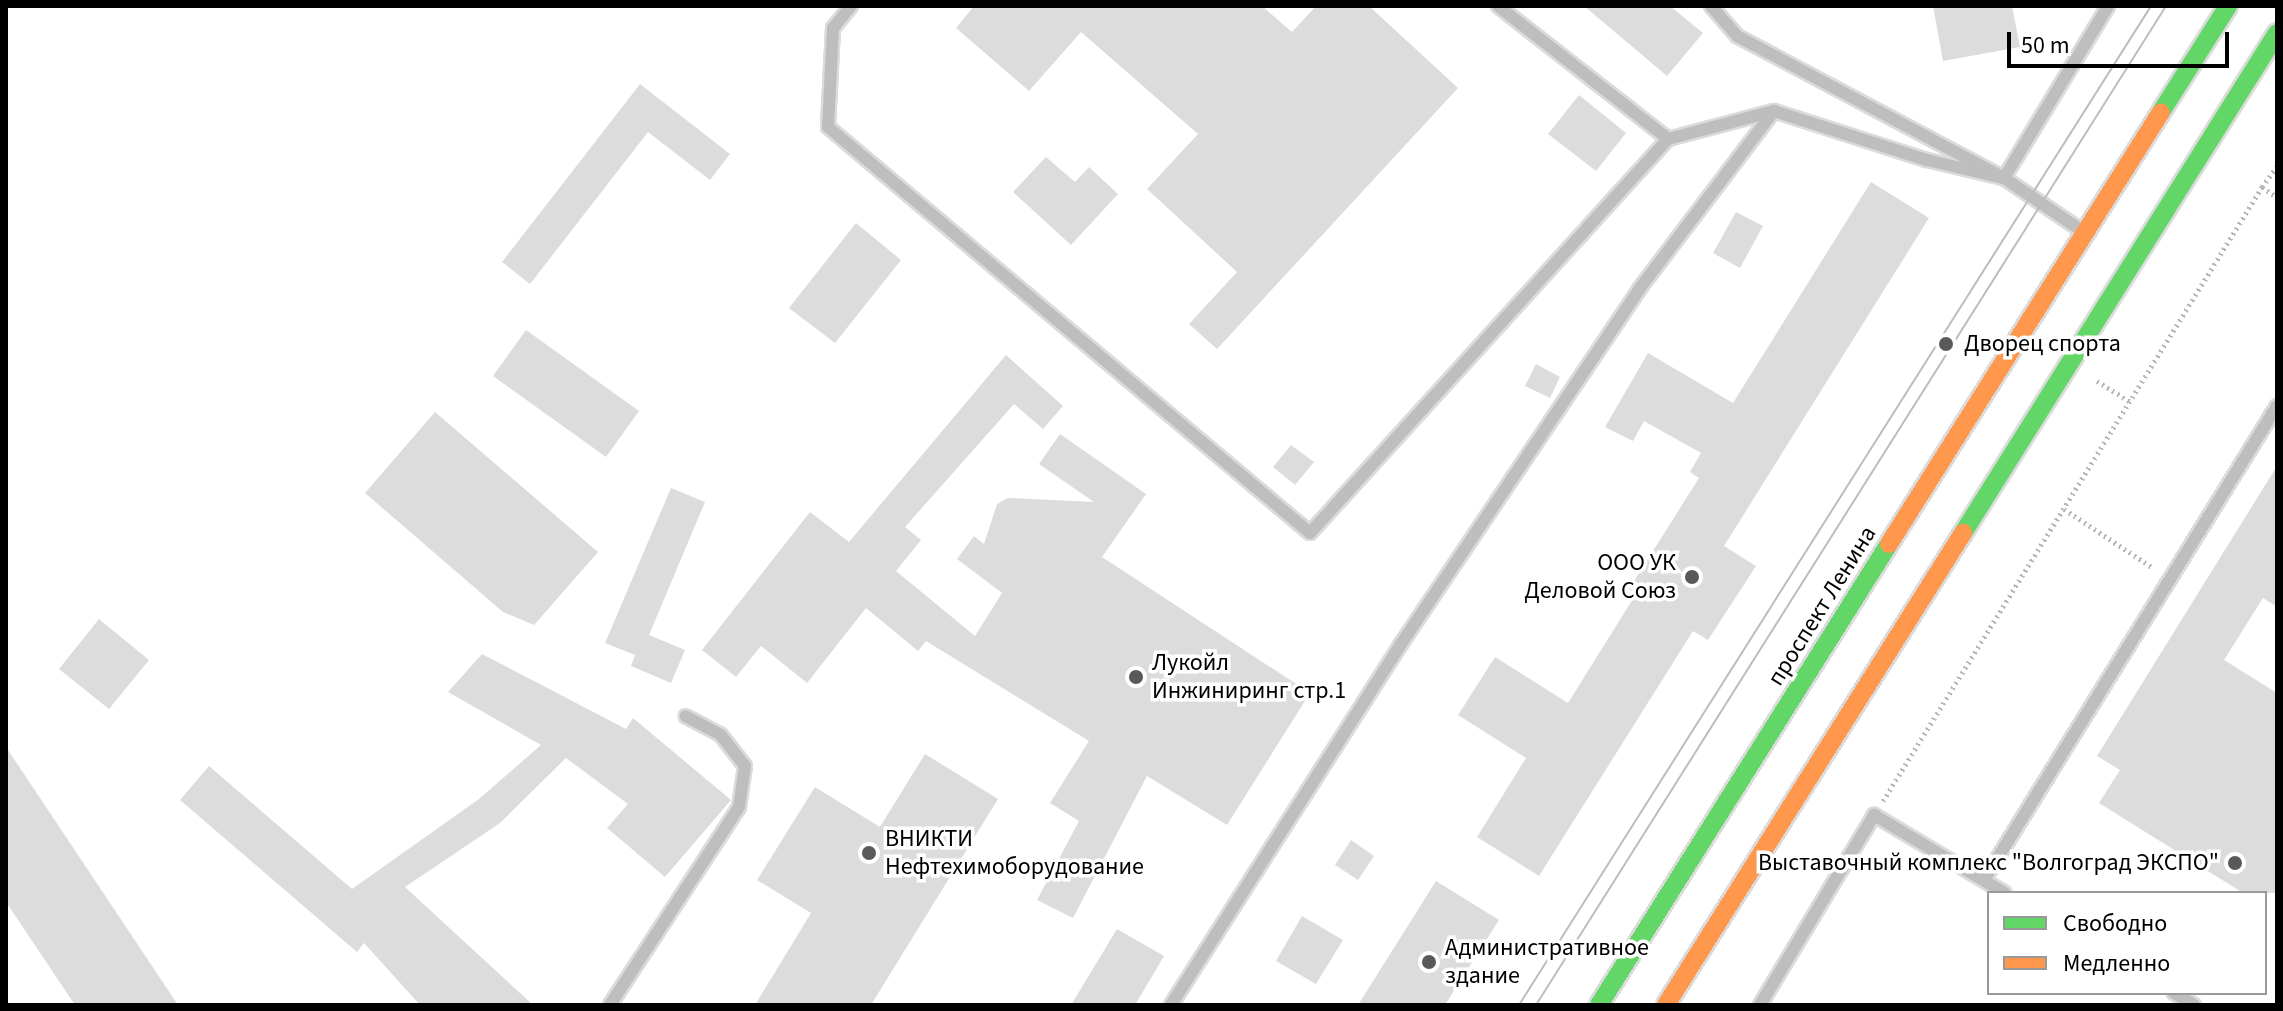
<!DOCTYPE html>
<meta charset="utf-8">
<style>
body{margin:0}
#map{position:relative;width:2283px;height:1011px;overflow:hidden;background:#fff;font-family:"Source Sans 3",sans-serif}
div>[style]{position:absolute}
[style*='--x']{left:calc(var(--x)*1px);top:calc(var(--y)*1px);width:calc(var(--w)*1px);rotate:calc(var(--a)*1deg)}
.building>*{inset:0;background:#dcdcdc}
.path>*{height:5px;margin-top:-2.5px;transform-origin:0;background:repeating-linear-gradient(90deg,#b8b8b8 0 2px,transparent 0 6px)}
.roads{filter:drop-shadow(2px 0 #dbdbdb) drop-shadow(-2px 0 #dbdbdb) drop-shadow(0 2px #dbdbdb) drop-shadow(0 -2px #dbdbdb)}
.lane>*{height:12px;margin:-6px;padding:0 6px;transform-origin:6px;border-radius:6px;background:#bebebe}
.fast>*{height:18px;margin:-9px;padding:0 9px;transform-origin:9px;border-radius:9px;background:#63d668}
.slow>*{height:18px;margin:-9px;padding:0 9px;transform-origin:9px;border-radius:9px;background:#ff974d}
.tram>*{height:2px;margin:-1px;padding:0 1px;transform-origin:1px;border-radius:1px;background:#bdbdbd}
.dots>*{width:22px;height:22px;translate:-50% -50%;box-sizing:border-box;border:4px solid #fff;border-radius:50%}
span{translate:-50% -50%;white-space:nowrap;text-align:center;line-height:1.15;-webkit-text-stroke:7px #fff;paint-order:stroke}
.poi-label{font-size:24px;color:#000}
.left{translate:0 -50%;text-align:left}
.right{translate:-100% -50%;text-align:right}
.street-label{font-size:24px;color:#000}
.frame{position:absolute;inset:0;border:8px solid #000;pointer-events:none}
.legend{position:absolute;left:1987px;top:891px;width:280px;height:104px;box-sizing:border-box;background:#fff;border:2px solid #999;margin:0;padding:10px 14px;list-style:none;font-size:24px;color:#000}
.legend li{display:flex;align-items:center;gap:16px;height:40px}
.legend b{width:40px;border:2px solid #999}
.scale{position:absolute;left:2007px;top:32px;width:222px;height:36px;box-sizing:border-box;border:4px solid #000;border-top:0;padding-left:10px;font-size:24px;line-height:28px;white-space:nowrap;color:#000;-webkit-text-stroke:6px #fff;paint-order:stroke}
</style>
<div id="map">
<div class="building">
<div style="clip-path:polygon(974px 6px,1262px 6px,1292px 32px,1316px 6px,1369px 6px,1458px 88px,1217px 349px,1189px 324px,1237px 272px,1147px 189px,1198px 134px,1081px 32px,1029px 91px,956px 28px)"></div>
<div style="clip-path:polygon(1584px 6px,1670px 6px,1703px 33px,1667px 76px)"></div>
<div style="clip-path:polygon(1933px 6px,2012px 6px,2020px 47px,1943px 61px)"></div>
<div style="clip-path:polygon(640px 84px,730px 154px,710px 180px,648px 132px,530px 284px,502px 262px)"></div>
<div style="clip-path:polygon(1579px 95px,1626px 133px,1596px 171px,1548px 134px)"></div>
<div style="clip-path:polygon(1046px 157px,1075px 182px,1089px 167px,1118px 194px,1071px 245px,1013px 192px)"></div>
<div style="clip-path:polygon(1871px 182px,1929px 218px,1724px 546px,1756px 566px,1708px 640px,1693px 631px,1539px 876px,1477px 837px,1526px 758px,1458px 715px,1495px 657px,1568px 703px,1636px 594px,1629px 589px,1699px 478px,1690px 472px,1701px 453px,1644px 421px,1633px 441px,1605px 427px,1648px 353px,1733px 403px)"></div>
<div style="clip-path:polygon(1736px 212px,1763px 226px,1740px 268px,1713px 253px)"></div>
<div style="clip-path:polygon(856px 223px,901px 260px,835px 343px,789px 308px)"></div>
<div style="clip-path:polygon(526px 330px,639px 411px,606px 457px,493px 376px)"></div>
<div style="clip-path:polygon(1006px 355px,1063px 406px,1043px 429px,1014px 404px,905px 527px,921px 540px,896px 571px,975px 636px,1002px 593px,957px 559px,974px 536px,984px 544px,997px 504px,1008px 498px,1094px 502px,1039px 464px,1060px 434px,1146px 494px,1102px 557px,1310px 693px,1227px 825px,1147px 776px,1073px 918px,1037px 900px,1079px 821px,1050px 803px,1089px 741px,926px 641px,918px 651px,866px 608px,807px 683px,761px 646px,736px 677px,702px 650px,810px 512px,849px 542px)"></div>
<div style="clip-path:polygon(1536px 364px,1560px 377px,1550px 398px,1525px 386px)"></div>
<div style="clip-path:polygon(435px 412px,598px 552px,534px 625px,503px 612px,365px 493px)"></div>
<div style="clip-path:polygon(1291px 445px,1314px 462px,1295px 485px,1273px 467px)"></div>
<div style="clip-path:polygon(2277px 466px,2277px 607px,2263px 598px,2224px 660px,2277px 693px,2277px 893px,2243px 893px,2099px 803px,2120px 770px,2097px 756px)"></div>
<div style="clip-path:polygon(671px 488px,705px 502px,649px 635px,685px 650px,671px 683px,631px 666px,635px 655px,605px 643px)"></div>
<div style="clip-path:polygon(99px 619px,149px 660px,109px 709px,59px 669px)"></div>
<div style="clip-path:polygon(482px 654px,626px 729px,633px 718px,731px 800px,665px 877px,607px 828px,628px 804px,566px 758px,500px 823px,405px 887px,533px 1005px,420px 1005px,364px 943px,357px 952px,180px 800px,209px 766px,352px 889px,479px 799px,541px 745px,448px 692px)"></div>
<div style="clip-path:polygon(6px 747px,178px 1005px,75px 1005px,6px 902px)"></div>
<div style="clip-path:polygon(925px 754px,998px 799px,871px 1005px,755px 1005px,811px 913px,757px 880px,815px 787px,880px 827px)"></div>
<div style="clip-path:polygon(1351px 840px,1374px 856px,1358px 880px,1335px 865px)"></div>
<div style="clip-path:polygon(1436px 881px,1499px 920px,1445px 1005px,1358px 1005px)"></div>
<div style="clip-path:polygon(1302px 916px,1343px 940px,1316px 984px,1276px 961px)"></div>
<div style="clip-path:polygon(1117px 929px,1164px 956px,1135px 1005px,1071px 1005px)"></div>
</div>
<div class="path">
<div style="--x:2262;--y:187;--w:26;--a:-54"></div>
<div style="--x:2097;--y:381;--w:39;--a:32"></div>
<div style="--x:2064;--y:509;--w:107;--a:33.5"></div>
<div style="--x:1883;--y:801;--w:722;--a:-58.31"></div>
<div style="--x:2262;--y:187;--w:18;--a:34"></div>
</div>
<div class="roads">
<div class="lane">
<div style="--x:851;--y:6;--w:28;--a:129"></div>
<div style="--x:833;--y:28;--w:99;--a:92.9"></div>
<div style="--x:828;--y:127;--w:630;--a:40.11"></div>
<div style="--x:1310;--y:533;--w:532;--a:-47.74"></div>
<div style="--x:1498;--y:6;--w:216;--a:38"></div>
<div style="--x:1668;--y:139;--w:110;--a:-14.8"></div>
<div style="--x:1774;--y:111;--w:161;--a:17.8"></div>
<div style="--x:1927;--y:160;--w:79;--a:13.2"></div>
<div style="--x:1711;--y:6;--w:40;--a:49"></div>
<div style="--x:1737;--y:36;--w:302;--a:28"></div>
<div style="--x:2004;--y:178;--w:94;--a:34.2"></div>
<div style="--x:2004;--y:178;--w:201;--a:-58.8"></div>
<div style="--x:1984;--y:880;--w:557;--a:-58.28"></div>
<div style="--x:2174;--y:993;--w:23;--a:31"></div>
<div style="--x:610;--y:1005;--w:236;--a:-56.9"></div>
<div style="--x:739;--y:807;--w:41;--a:-81.7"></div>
<div style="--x:745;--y:766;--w:39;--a:-128"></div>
<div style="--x:721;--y:735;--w:40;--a:-152"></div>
<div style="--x:1171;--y:1005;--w:428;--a:-57.5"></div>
<div style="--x:1401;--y:644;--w:429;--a:-56.1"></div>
<div style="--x:1640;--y:288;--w:222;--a:-52.9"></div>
<div style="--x:1760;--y:1005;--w:222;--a:-59"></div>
<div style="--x:1874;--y:815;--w:152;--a:30.8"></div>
</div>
<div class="fast">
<div style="--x:2161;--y:112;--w:125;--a:-57.7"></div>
<div style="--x:1963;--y:533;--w:590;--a:-57.87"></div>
<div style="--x:1599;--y:1005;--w:545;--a:-57.83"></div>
</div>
<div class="slow">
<div style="--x:1889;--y:544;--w:510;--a:-57.8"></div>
<div style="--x:1666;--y:1005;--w:558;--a:-57.82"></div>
</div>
</div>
<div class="tram">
<div style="--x:1519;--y:1005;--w:1182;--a:-57.68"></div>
<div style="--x:1536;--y:1005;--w:1181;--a:-57.76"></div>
</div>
<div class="dots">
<div style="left:1946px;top:344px;background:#595959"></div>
<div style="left:1692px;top:577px;background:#595959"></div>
<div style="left:1136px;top:677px;background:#595959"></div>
<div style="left:869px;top:853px;background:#595959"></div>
<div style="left:2235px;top:863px;background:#595959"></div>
<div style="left:1429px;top:962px;background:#595959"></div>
</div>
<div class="poi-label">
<span class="left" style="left:1964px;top:344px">Дворец спорта</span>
<span class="right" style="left:1676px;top:577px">ООО УК<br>Деловой Союз</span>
<span class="left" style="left:1152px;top:677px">Лукойл<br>Инжиниринг стр.1</span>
<span class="left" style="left:885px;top:853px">ВНИКТИ<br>Нефтехимоборудование</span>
<span class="right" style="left:2219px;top:863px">Выставочный комплекс "Волгоград ЭКСПО"</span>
<span class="left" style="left:1445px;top:962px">Административное<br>здание</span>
</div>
<div class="street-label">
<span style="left:1822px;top:606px;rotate:-58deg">проспект Ленина</span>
</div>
<div class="frame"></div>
<ul class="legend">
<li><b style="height:10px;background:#63d668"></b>Свободно</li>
<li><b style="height:10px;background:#ff974d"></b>Медленно</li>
</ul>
<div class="scale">50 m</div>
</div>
